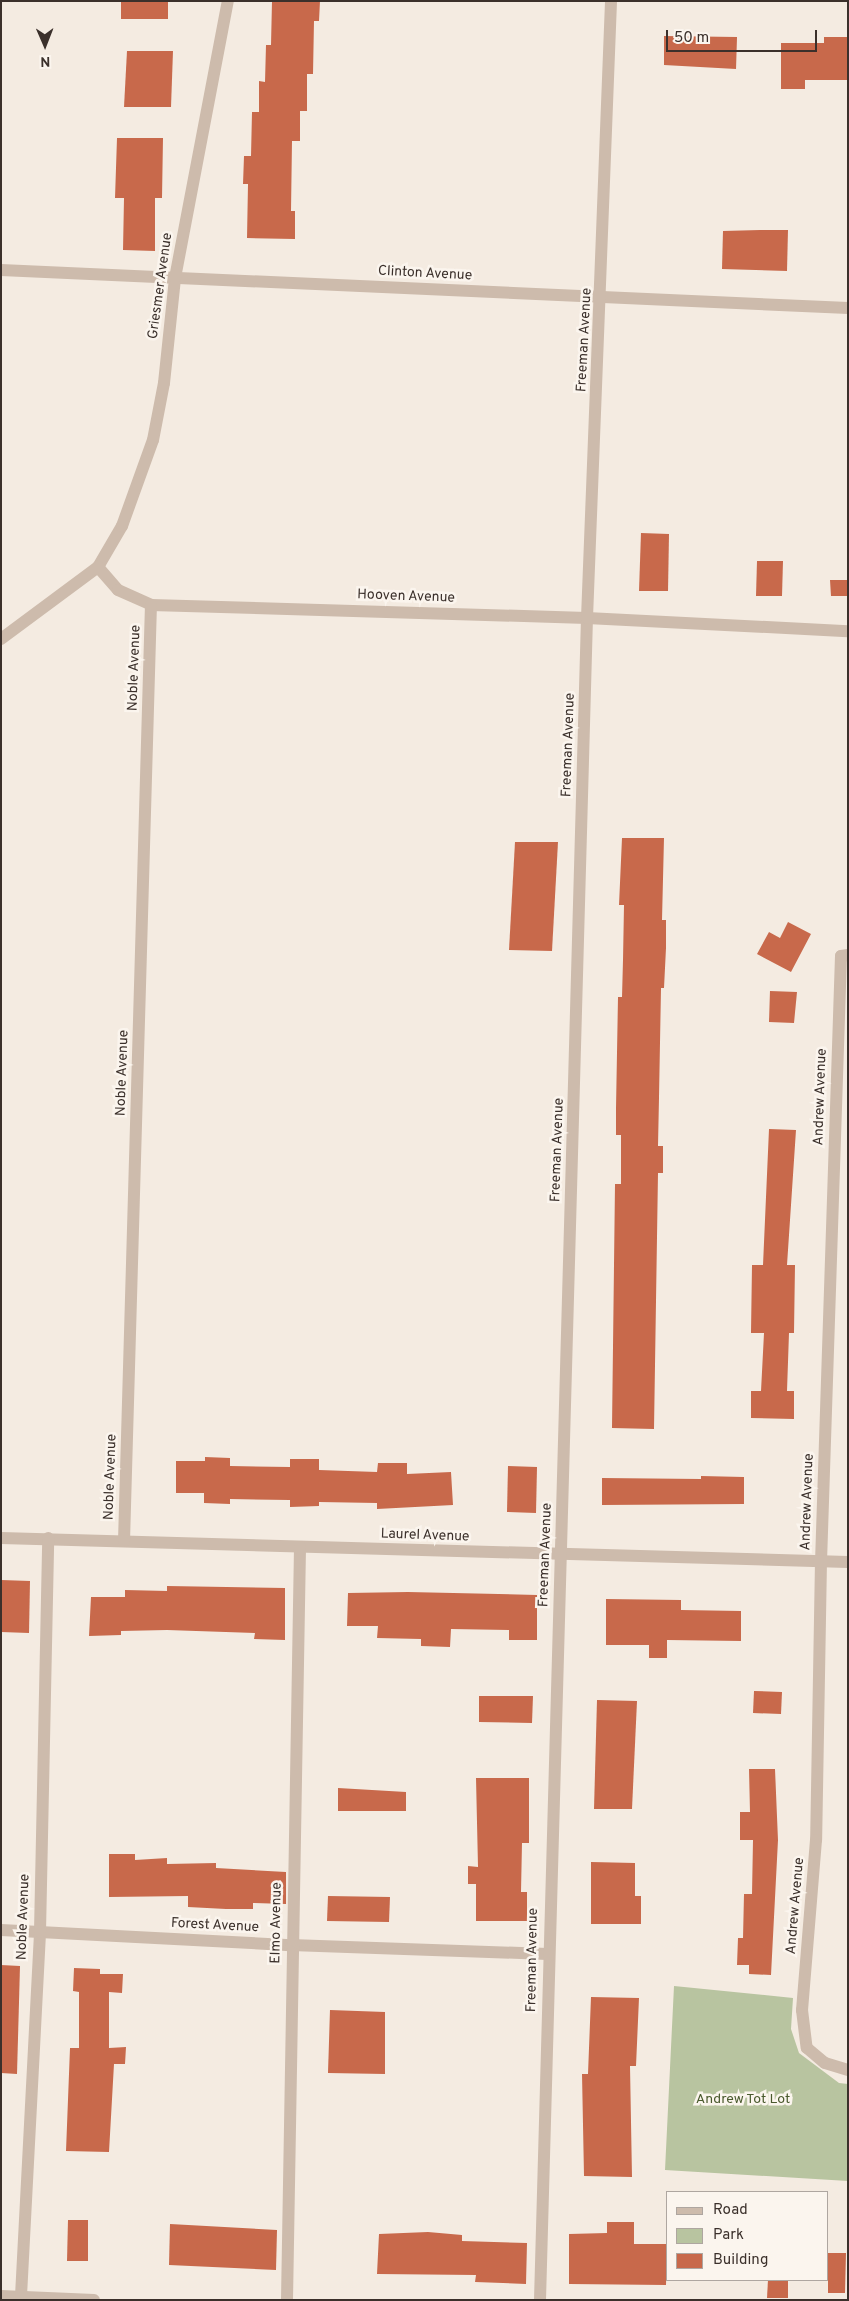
<!DOCTYPE html>
<style>
body{margin:0}
#map{position:relative;width:849px;height:2301px;overflow:hidden;background:#f4ebe1;font-family:Overpass,sans-serif}
div>[style]{position:absolute}
[style*='--x']{left:calc(var(--x)*1px);top:calc(var(--y)*1px);width:calc(var(--w)*1px);rotate:calc(var(--a)*1deg)}
.green>*{inset:0;background:#b8c4a0}
.building>*{inset:0;background:#c8694b}
.minor>*{height:12px;margin:-6px;padding:0 6px;transform-origin:6px;border-radius:6px;background:#cdbbac}
span{translate:-50% -50%;white-space:nowrap;text-align:center;line-height:1.15;-webkit-text-stroke:5px #fbf5ee;paint-order:stroke}
.street-label{font-size:14px;color:#3b302b}
.park-label{font-size:14px;color:#4a5a2e}
.frame{position:absolute;inset:0;border:2px solid #3b302b;pointer-events:none}
.legend{position:absolute;left:666px;top:2191px;width:162px;height:90px;box-sizing:border-box;background:#fbf5ee;border:1px solid #aea6a0;margin:0;padding:6px 9px;list-style:none;font-size:15px;color:#3b302b}
.legend li{display:flex;align-items:center;gap:10px;height:25px}
.legend b{width:25px;border:1px solid #aea6a0}
.north{position:absolute;left:20px;top:20px;width:50px;height:50px;-webkit-text-stroke:4px #fbf5ee;paint-order:stroke;rotate:179deg;font-size:14px;font-weight:700;line-height:20px;text-align:center;color:#3b302b}
.north::after{content:'';display:block;margin:auto;width:18px;height:22px;background:#3b302b;clip-path:polygon(50% 0,100% 100%,50% 72%,0 100%)}
.scale{position:absolute;left:666px;top:30px;width:151px;height:22px;box-sizing:border-box;border:2px solid #3b302b;border-top:0;padding-left:6px;font-size:15px;line-height:18px;white-space:nowrap;color:#3b302b;-webkit-text-stroke:4px #fbf5ee;paint-order:stroke}
</style>
<div id="map">
<div class="green">
<div style="clip-path:polygon(674px 1986px,793px 1998px,791px 2029px,799px 2053px,839px 2083px,848px 2084px,848px 2181px,665px 2170px)"></div>
</div>
<div class="building">
<div style="clip-path:polygon(121px 1px,168px 1px,168px 19px,121px 19px)"></div>
<div style="clip-path:polygon(272px 1px,320px 1px,319px 21px,314px 21px,313px 74px,307px 74px,307px 111px,300px 111px,300px 141px,292px 141px,291px 211px,295px 211px,295px 239px,247px 238px,248px 184px,243px 184px,244px 156px,251px 156px,252px 112px,259px 112px,259px 81px,265px 82px,266px 45px,271px 45px)"></div>
<div style="clip-path:polygon(664px 36px,737px 37px,736px 69px,664px 65px)"></div>
<div style="clip-path:polygon(824px 37px,848px 37px,848px 80px,805px 80px,805px 89px,781px 89px,781px 43px,824px 43px)"></div>
<div style="clip-path:polygon(127px 51px,173px 51px,171px 107px,124px 107px)"></div>
<div style="clip-path:polygon(117px 138px,163px 138px,162px 198px,155px 198px,155px 251px,123px 250px,124px 198px,115px 198px)"></div>
<div style="clip-path:polygon(760px 230px,788px 230px,787px 271px,722px 269px,723px 231px)"></div>
<div style="clip-path:polygon(641px 533px,669px 534px,668px 591px,639px 591px)"></div>
<div style="clip-path:polygon(757px 561px,783px 561px,782px 596px,756px 596px)"></div>
<div style="clip-path:polygon(830px 580px,848px 580px,848px 596px,831px 596px)"></div>
<div style="clip-path:polygon(622px 838px,664px 838px,662px 920px,666px 920px,666px 948px,664px 988px,661px 988px,659px 1098px,658px 1146px,663px 1146px,663px 1173px,658px 1173px,654px 1429px,612px 1428px,615px 1184px,621px 1184px,621px 1135px,616px 1135px,616px 1108px,618px 997px,622px 997px,623px 960px,624px 905px,619px 905px)"></div>
<div style="clip-path:polygon(515px 842px,558px 842px,552px 951px,509px 950px)"></div>
<div style="clip-path:polygon(788px 922px,811px 934px,791px 972px,757px 954px,769px 932px,780px 938px)"></div>
<div style="clip-path:polygon(770px 991px,797px 992px,794px 1023px,769px 1022px)"></div>
<div style="clip-path:polygon(769px 1129px,796px 1130px,787px 1265px,795px 1265px,794px 1333px,789px 1333px,787px 1391px,794px 1391px,794px 1419px,751px 1418px,751px 1391px,761px 1391px,764px 1333px,751px 1333px,752px 1265px,763px 1265px)"></div>
<div style="clip-path:polygon(205px 1457px,230px 1458px,230px 1466px,290px 1467px,290px 1459px,319px 1459px,319px 1470px,377px 1472px,378px 1463px,407px 1463px,407px 1474px,451px 1472px,453px 1505px,377px 1509px,377px 1503px,319px 1502px,319px 1506px,290px 1507px,290px 1500px,230px 1499px,230px 1504px,204px 1503px,204px 1493px,176px 1493px,176px 1461px,205px 1461px)"></div>
<div style="clip-path:polygon(508px 1466px,537px 1467px,536px 1513px,507px 1512px)"></div>
<div style="clip-path:polygon(701px 1476px,744px 1477px,744px 1504px,602px 1505px,602px 1478px,701px 1479px)"></div>
<div style="clip-path:polygon(1px 1580px,30px 1581px,29px 1633px,1px 1632px)"></div>
<div style="clip-path:polygon(167px 1586px,285px 1588px,285px 1640px,254px 1639px,255px 1633px,167px 1630px,121px 1631px,121px 1635px,89px 1636px,91px 1597px,125px 1597px,125px 1590px,167px 1591px)"></div>
<div style="clip-path:polygon(408px 1592px,537px 1595px,537px 1640px,509px 1640px,509px 1630px,451px 1629px,450px 1647px,421px 1646px,421px 1639px,377px 1638px,378px 1626px,347px 1626px,348px 1593px)"></div>
<div style="clip-path:polygon(606px 1599px,681px 1600px,681px 1610px,741px 1611px,741px 1641px,667px 1640px,667px 1658px,649px 1658px,649px 1645px,606px 1645px)"></div>
<div style="clip-path:polygon(754px 1691px,782px 1692px,781px 1714px,753px 1713px)"></div>
<div style="clip-path:polygon(479px 1696px,533px 1696px,532px 1723px,479px 1722px)"></div>
<div style="clip-path:polygon(597px 1700px,637px 1701px,632px 1809px,594px 1809px)"></div>
<div style="clip-path:polygon(749px 1769px,775px 1769px,778px 1840px,771px 1975px,749px 1974px,749px 1965px,737px 1965px,738px 1938px,743px 1938px,744px 1894px,752px 1894px,753px 1840px,740px 1840px,740px 1812px,750px 1812px)"></div>
<div style="clip-path:polygon(476px 1778px,529px 1778px,529px 1843px,522px 1843px,521px 1892px,527px 1892px,527px 1921px,476px 1921px,476px 1884px,468px 1884px,468px 1866px,478px 1867px)"></div>
<div style="clip-path:polygon(338px 1788px,406px 1792px,406px 1811px,338px 1811px)"></div>
<div style="clip-path:polygon(109px 1854px,135px 1854px,135px 1860px,167px 1858px,167px 1864px,216px 1863px,216px 1868px,286px 1872px,286px 1904px,253px 1903px,253px 1909px,226px 1909px,188px 1907px,188px 1896px,109px 1897px)"></div>
<div style="clip-path:polygon(591px 1862px,635px 1863px,635px 1896px,641px 1896px,641px 1924px,591px 1924px)"></div>
<div style="clip-path:polygon(328px 1896px,390px 1897px,389px 1922px,327px 1921px)"></div>
<div style="clip-path:polygon(1px 1965px,20px 1966px,17px 2074px,1px 2073px)"></div>
<div style="clip-path:polygon(74px 1968px,100px 1969px,100px 1974px,123px 1974px,122px 1993px,109px 1992px,109px 2048px,126px 2047px,125px 2064px,114px 2064px,109px 2152px,66px 2151px,70px 2048px,79px 2048px,79px 1992px,73px 1991px)"></div>
<div style="clip-path:polygon(591px 1997px,639px 1998px,636px 2066px,630px 2066px,632px 2177px,584px 2176px,582px 2074px,588px 2074px)"></div>
<div style="clip-path:polygon(330px 2010px,385px 2012px,385px 2074px,328px 2073px)"></div>
<div style="clip-path:polygon(68px 2220px,88px 2220px,88px 2261px,67px 2261px)"></div>
<div style="clip-path:polygon(607px 2222px,634px 2222px,634px 2244px,667px 2244px,666px 2285px,569px 2284px,569px 2234px,607px 2233px)"></div>
<div style="clip-path:polygon(170px 2224px,277px 2230px,276px 2270px,169px 2265px)"></div>
<div style="clip-path:polygon(428px 2232px,462px 2235px,462px 2241px,527px 2243px,526px 2284px,475px 2282px,476px 2275px,377px 2274px,379px 2234px)"></div>
<div style="clip-path:polygon(828px 2253px,846px 2253px,845px 2293px,828px 2293px)"></div>
<div style="clip-path:polygon(768px 2280px,788px 2280px,788px 2298px,767px 2298px)"></div>
</div>
<div class="minor">
<div style="--x:1;--y:270;--w:848;--a:2.57"></div>
<div style="--x:98;--y:567;--w:48;--a:-59.7"></div>
<div style="--x:122;--y:526;--w:91;--a:-70.2"></div>
<div style="--x:153;--y:440;--w:58;--a:-79.1"></div>
<div style="--x:164;--y:383;--w:106;--a:-84"></div>
<div style="--x:175;--y:278;--w:282;--a:-79.2"></div>
<div style="--x:1;--y:639;--w:121;--a:-36.6"></div>
<div style="--x:98;--y:567;--w:30;--a:49"></div>
<div style="--x:118;--y:590;--w:36;--a:24"></div>
<div style="--x:151;--y:605;--w:436;--a:1.7"></div>
<div style="--x:587;--y:618;--w:261;--a:2.9"></div>
<div style="--x:848;--y:955;--w:7;--a:172"></div>
<div style="--x:841;--y:956;--w:605;--a:91.89"></div>
<div style="--x:821;--y:1561;--w:279;--a:91"></div>
<div style="--x:816;--y:1840;--w:171;--a:94.7"></div>
<div style="--x:802;--y:2010;--w:38;--a:83"></div>
<div style="--x:807;--y:2048;--w:23;--a:40"></div>
<div style="--x:825;--y:2063;--w:24;--a:17"></div>
<div style="--x:1;--y:1538;--w:847;--a:1.62"></div>
<div style="--x:124;--y:1541;--w:936;--a:-88.35"></div>
<div style="--x:1;--y:1930;--w:290;--a:3"></div>
<div style="--x:291;--y:1945;--w:257;--a:2"></div>
<div style="--x:1;--y:2296;--w:93;--a:2.5"></div>
<div style="--x:21;--y:2296;--w:364;--a:-87"></div>
<div style="--x:40;--y:1932;--w:394;--a:-88.8"></div>
<div style="--x:287;--y:2300;--w:753;--a:-89.01"></div>
<div style="--x:540;--y:2300;--w:1683;--a:-88.4"></div>
<div style="--x:587;--y:618;--w:617;--a:-87.77"></div>
</div>
<div class="street-label">
<span style="left:425px;top:274px;rotate:3deg">Clinton Avenue</span>
<span style="left:161px;top:286px;rotate:-82deg">Griesmer Avenue</span>
<span style="left:585px;top:340px;rotate:-87deg">Freeman Avenue</span>
<span style="left:406px;top:597px;rotate:2deg">Hooven Avenue</span>
<span style="left:135px;top:668px;rotate:-88deg">Noble Avenue</span>
<span style="left:569px;top:745px;rotate:-88deg">Freeman Avenue</span>
<span style="left:123px;top:1073px;rotate:-88deg">Noble Avenue</span>
<span style="left:821px;top:1097px;rotate:-88deg">Andrew Avenue</span>
<span style="left:558px;top:1150px;rotate:-88deg">Freeman Avenue</span>
<span style="left:111px;top:1477px;rotate:-88deg">Noble Avenue</span>
<span style="left:808px;top:1502px;rotate:-88deg">Andrew Avenue</span>
<span style="left:425px;top:1536px;rotate:2deg">Laurel Avenue</span>
<span style="left:546px;top:1555px;rotate:-88deg">Freeman Avenue</span>
<span style="left:796px;top:1906px;rotate:-85deg">Andrew Avenue</span>
<span style="left:24px;top:1917px;rotate:-88deg">Noble Avenue</span>
<span style="left:277px;top:1923px;rotate:-89deg">Elmo Avenue</span>
<span style="left:215px;top:1926px;rotate:3deg">Forest Avenue</span>
<span style="left:533px;top:1960px;rotate:-89deg">Freeman Avenue</span>
</div>
<div class="park-label">
<span style="left:743px;top:2100px">Andrew Tot Lot</span>
</div>
<div class="frame"></div>
<ul class="legend">
<li><b style="height:6px;background:#cdbbac"></b>Road</li>
<li><b style="height:14px;background:#b8c4a0"></b>Park</li>
<li><b style="height:14px;background:#c8694b"></b>Building</li>
</ul>
<div class="north">N</div>
<div class="scale">50 m</div>
</div>
